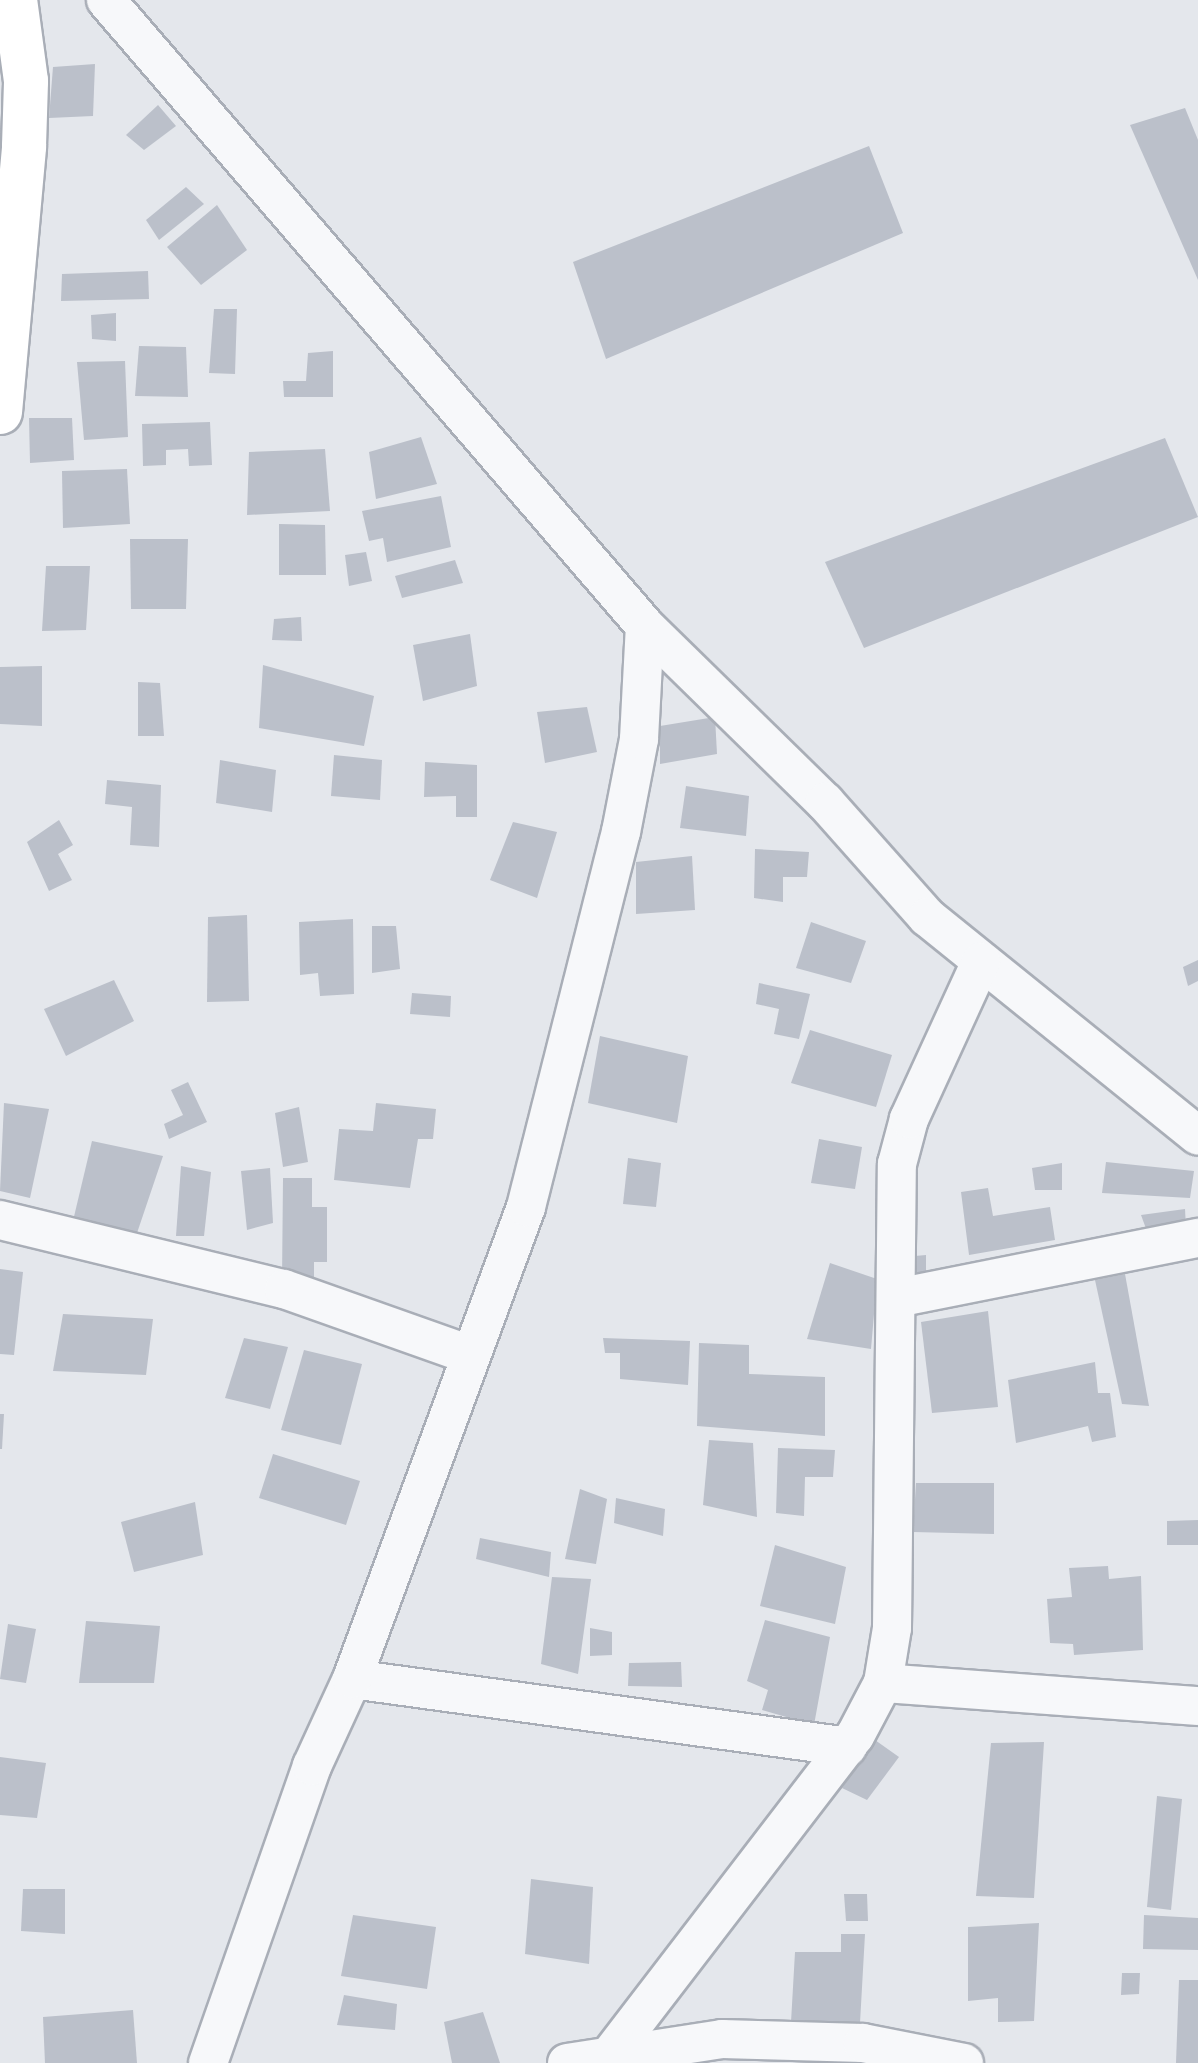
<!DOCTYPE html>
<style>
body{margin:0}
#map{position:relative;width:1198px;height:2063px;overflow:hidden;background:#e4e7ec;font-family:"Open Sans",sans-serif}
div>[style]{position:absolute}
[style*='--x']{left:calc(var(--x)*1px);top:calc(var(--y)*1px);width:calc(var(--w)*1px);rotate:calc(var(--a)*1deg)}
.building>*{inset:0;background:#bbc0ca}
.roads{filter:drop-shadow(2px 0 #a9aeb7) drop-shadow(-2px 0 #a9aeb7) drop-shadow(0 2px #a9aeb7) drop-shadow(0 -2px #a9aeb7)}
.street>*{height:38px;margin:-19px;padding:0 19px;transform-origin:19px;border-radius:19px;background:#f7f8fa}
.secondary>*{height:44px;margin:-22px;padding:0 22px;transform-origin:22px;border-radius:22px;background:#fff}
span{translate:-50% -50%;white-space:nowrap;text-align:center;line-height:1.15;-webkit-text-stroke:6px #f4f6f9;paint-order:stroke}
</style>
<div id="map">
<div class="building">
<div style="clip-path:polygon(95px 64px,93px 116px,49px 118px,53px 67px)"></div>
<div style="clip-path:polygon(158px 105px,176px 126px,144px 150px,126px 135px)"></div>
<div style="clip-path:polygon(1185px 108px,1198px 140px,1198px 280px,1130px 125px)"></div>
<div style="clip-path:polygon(869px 146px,903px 233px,606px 359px,573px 262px)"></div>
<div style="clip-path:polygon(186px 187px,204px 204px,159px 240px,146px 220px)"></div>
<div style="clip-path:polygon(217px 205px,247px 250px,201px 285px,167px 247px)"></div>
<div style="clip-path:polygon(148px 271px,149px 299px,61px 301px,62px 274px)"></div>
<div style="clip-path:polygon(214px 309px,237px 309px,235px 374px,209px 373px)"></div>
<div style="clip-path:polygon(116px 313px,116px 341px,92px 339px,91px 315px)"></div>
<div style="clip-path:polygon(139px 346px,186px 347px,188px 397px,135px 396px)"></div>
<div style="clip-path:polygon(333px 351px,333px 397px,284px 397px,283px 381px,306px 381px,308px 353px)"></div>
<div style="clip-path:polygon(125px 361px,128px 437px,84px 440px,77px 362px)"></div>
<div style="clip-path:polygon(29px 418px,72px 418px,74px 460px,30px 463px)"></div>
<div style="clip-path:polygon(210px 422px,212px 465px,189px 466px,188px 449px,166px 450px,166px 465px,143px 466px,142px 424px)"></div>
<div style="clip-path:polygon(421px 437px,437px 484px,376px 499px,369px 452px)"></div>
<div style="clip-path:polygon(1165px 438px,1198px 517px,864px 648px,825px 562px)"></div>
<div style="clip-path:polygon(325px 449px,330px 511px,247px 515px,249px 452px)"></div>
<div style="clip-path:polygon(127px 469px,130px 524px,63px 528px,62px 471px)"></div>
<div style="clip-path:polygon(441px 496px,451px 547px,387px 562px,383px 538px,369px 541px,362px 511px)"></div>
<div style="clip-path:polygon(279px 524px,325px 525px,326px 575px,279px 575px)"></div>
<div style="clip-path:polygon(130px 539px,188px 539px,186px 609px,131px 609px)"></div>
<div style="clip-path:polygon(366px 552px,372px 581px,349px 586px,345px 555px)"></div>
<div style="clip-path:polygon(455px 560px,463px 583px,402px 598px,395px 576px)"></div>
<div style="clip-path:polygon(46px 566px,90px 566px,86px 630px,42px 631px)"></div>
<div style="clip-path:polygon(301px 617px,302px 641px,272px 640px,274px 619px)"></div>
<div style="clip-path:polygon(470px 634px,477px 686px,423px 701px,413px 645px)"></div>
<div style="clip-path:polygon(263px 665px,374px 696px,364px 746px,259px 728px)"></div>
<div style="clip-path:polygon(42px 666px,42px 726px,0 724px,0 667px)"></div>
<div style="clip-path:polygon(138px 682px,160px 683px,164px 736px,138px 736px)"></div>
<div style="clip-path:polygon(587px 707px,597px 752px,545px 763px,537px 712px)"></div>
<div style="clip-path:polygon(715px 717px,717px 754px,660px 764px,660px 726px)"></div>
<div style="clip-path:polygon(334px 755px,382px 760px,380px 800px,331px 796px)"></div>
<div style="clip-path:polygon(220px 760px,276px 770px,272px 812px,216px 803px)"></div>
<div style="clip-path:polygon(425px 762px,477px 765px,477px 817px,456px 817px,456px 796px,424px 797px)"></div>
<div style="clip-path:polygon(107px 780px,161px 785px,159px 847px,130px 845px,132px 807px,105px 804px)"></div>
<div style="clip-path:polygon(686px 786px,749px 796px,746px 836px,680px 828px)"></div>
<div style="clip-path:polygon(59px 820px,73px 845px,58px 854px,72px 880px,49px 891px,27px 842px)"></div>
<div style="clip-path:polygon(513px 822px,557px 832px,537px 898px,490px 880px)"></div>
<div style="clip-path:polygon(755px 849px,809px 852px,807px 877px,783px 877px,783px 902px,754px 898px)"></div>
<div style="clip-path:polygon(692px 856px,695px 910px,636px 914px,636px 862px)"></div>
<div style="clip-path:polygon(247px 915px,249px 1001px,207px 1002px,208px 917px)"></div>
<div style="clip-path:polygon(353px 919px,354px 994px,320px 996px,318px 973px,300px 975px,299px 922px)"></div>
<div style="clip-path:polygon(811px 922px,866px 941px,851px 983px,796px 968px)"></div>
<div style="clip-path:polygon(372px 926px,396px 926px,400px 969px,372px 973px)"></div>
<div style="clip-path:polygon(1198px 960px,1198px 981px,1188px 986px,1183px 967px)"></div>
<div style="clip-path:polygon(114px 980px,134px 1021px,66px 1056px,44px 1009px)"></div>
<div style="clip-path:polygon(759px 983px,810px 994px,799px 1039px,774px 1034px,779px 1009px,756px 1004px)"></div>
<div style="clip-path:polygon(412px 993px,451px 996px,450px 1017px,410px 1014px)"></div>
<div style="clip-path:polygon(810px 1030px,892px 1055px,876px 1107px,791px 1083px)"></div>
<div style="clip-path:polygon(600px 1036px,688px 1056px,677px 1123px,588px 1103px)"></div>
<div style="clip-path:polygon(188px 1082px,207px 1122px,169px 1139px,164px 1124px,183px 1115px,171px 1090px)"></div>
<div style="clip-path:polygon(4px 1103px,49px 1109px,30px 1198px,0 1191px)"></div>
<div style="clip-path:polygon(376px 1103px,436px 1109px,433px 1139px,418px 1139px,410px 1188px,334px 1180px,339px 1129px,373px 1131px)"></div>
<div style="clip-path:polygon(299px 1107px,308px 1162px,283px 1167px,275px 1113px)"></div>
<div style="clip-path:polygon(819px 1139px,862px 1147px,855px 1189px,811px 1183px)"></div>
<div style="clip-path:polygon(92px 1141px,163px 1156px,136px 1236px,72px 1225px)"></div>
<div style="clip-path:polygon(628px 1158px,661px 1163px,656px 1207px,623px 1204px)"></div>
<div style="clip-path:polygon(1106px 1162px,1194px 1171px,1190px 1198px,1102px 1193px)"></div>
<div style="clip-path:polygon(1062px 1163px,1062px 1190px,1035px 1190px,1032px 1168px)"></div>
<div style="clip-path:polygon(181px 1166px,211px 1172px,204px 1236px,176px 1236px)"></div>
<div style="clip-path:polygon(270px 1168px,273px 1223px,247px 1230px,241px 1171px)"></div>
<div style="clip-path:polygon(283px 1178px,312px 1178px,312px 1207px,327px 1207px,327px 1262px,314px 1262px,314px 1277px,282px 1280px)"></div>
<div style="clip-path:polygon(988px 1188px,993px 1216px,1050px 1207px,1055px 1240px,969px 1255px,961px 1192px)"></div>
<div style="clip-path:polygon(1185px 1209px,1186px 1228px,1148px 1234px,1141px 1215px)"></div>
<div style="clip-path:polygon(926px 1255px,926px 1273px,906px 1274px,904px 1257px)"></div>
<div style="clip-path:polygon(830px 1263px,877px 1279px,871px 1349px,807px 1339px)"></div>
<div style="clip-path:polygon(0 1269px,23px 1272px,14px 1355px,0 1354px)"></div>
<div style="clip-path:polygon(1125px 1274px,1149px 1406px,1122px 1404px,1095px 1280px)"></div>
<div style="clip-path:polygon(988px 1311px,998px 1407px,932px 1413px,921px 1322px)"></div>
<div style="clip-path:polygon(63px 1314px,153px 1319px,146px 1375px,53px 1371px)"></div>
<div style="clip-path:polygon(244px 1338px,288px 1347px,270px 1409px,225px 1398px)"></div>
<div style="clip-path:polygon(603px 1338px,690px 1341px,688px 1385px,620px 1379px,620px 1353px,605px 1353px)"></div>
<div style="clip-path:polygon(699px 1343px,749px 1345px,749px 1374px,825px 1377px,825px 1436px,697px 1426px)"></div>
<div style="clip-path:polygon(304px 1350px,362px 1364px,341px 1445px,281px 1430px)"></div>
<div style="clip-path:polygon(1095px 1362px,1098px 1393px,1110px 1393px,1116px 1437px,1092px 1442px,1088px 1426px,1016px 1443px,1008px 1380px)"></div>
<div style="clip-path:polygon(0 1414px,4px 1414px,2px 1449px,0 1449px)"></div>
<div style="clip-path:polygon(709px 1440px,753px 1443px,757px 1517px,703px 1505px)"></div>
<div style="clip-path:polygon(778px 1448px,835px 1450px,833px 1477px,805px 1477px,804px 1516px,776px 1513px)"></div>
<div style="clip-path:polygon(273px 1454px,360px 1481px,346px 1525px,259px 1498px)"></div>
<div style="clip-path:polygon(916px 1483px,994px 1483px,994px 1534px,913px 1532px)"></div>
<div style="clip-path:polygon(580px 1489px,607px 1499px,596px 1564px,565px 1559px)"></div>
<div style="clip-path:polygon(616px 1498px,665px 1509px,663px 1536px,614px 1523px)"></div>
<div style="clip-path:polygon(195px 1502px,203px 1555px,134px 1572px,121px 1522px)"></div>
<div style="clip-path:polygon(1198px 1520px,1198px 1545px,1167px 1545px,1167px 1521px)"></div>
<div style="clip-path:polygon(480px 1538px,551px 1552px,549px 1577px,476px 1559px)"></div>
<div style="clip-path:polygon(775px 1545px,846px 1567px,835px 1624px,760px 1606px)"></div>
<div style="clip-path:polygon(1108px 1566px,1109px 1579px,1141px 1576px,1143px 1650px,1074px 1655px,1073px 1644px,1050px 1643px,1047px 1599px,1072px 1597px,1069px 1568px)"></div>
<div style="clip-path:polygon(552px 1577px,591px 1579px,578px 1674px,541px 1664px)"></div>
<div style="clip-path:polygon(765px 1620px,830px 1637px,814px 1725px,762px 1710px,768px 1690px,747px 1681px)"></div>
<div style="clip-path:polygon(86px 1621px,160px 1626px,154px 1683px,79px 1683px)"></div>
<div style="clip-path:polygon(8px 1624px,36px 1629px,26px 1683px,0 1679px)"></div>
<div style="clip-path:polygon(590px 1628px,612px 1632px,612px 1655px,590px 1656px)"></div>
<div style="clip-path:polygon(681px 1662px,682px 1687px,628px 1686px,629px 1663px)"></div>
<div style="clip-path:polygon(875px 1740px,899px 1757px,867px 1800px,842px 1788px)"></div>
<div style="clip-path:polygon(1044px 1742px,1034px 1898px,976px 1896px,991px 1743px)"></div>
<div style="clip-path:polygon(0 1757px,46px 1763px,37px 1818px,0 1815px)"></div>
<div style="clip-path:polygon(1157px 1796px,1182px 1799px,1171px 1910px,1147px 1907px)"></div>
<div style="clip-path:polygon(531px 1879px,593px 1887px,589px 1964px,525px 1954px)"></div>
<div style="clip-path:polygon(23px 1889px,65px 1889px,65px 1934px,21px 1931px)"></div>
<div style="clip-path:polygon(844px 1894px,867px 1894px,868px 1921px,846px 1921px)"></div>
<div style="clip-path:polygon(353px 1915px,436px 1927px,427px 1989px,341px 1976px)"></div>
<div style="clip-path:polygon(1144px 1915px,1198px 1918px,1198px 1950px,1143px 1949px)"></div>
<div style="clip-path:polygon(1039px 1923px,1034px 2021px,998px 2022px,998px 1998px,968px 2001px,968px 1927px)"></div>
<div style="clip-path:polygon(841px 1934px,865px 1934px,860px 2023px,791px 2022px,795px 1952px,841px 1952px)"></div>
<div style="clip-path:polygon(1122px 1973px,1140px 1973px,1139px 1994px,1121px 1995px)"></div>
<div style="clip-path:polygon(1179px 1980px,1198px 1980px,1198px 2063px,1176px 2063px)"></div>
<div style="clip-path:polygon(344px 1995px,397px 2004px,395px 2030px,337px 2025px)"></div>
<div style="clip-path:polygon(133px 2010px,137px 2063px,45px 2063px,43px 2017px)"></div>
<div style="clip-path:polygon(483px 2012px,500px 2063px,452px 2063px,444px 2022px)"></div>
</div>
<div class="roads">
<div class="street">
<div style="--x:106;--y:0;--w:826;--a:49.27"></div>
<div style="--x:645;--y:626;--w:252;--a:44.4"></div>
<div style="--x:825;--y:802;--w:154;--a:48.4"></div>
<div style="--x:927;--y:917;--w:348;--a:38.9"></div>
<div style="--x:0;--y:1220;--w:292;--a:13.7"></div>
<div style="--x:284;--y:1289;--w:197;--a:19.5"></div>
<div style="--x:897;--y:1298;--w:307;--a:-11.3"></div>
<div style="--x:352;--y:1679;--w:500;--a:7.8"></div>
<div style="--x:883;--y:1683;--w:316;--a:4.2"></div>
<div style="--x:613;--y:2051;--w:397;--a:-52.5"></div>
<div style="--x:855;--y:1736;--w:60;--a:-62.2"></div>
<div style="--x:883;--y:1683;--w:56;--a:-80.7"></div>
<div style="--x:892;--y:1628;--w:464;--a:-89.4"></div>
<div style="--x:897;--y:1164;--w:47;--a:-75.1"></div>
<div style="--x:909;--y:1119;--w:173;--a:-65.4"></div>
<div style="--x:208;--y:2063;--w:315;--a:-70.7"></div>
<div style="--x:312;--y:1766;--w:96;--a:-65.3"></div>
<div style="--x:352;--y:1679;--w:503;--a:-69.76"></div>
<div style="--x:526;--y:1207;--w:387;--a:-75.8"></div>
<div style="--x:621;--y:832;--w:95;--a:-79"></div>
<div style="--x:639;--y:739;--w:113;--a:-87"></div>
<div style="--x:567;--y:2063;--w:157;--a:-8.8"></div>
<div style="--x:722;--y:2039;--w:141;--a:1.6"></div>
<div style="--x:863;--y:2043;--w:103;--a:11.2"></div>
</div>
<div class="secondary">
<div style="--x:0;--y:412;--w:267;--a:-84.8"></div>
<div style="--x:24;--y:146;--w:65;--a:-88.2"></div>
<div style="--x:26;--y:81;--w:82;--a:-97.7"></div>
</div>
</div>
</div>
